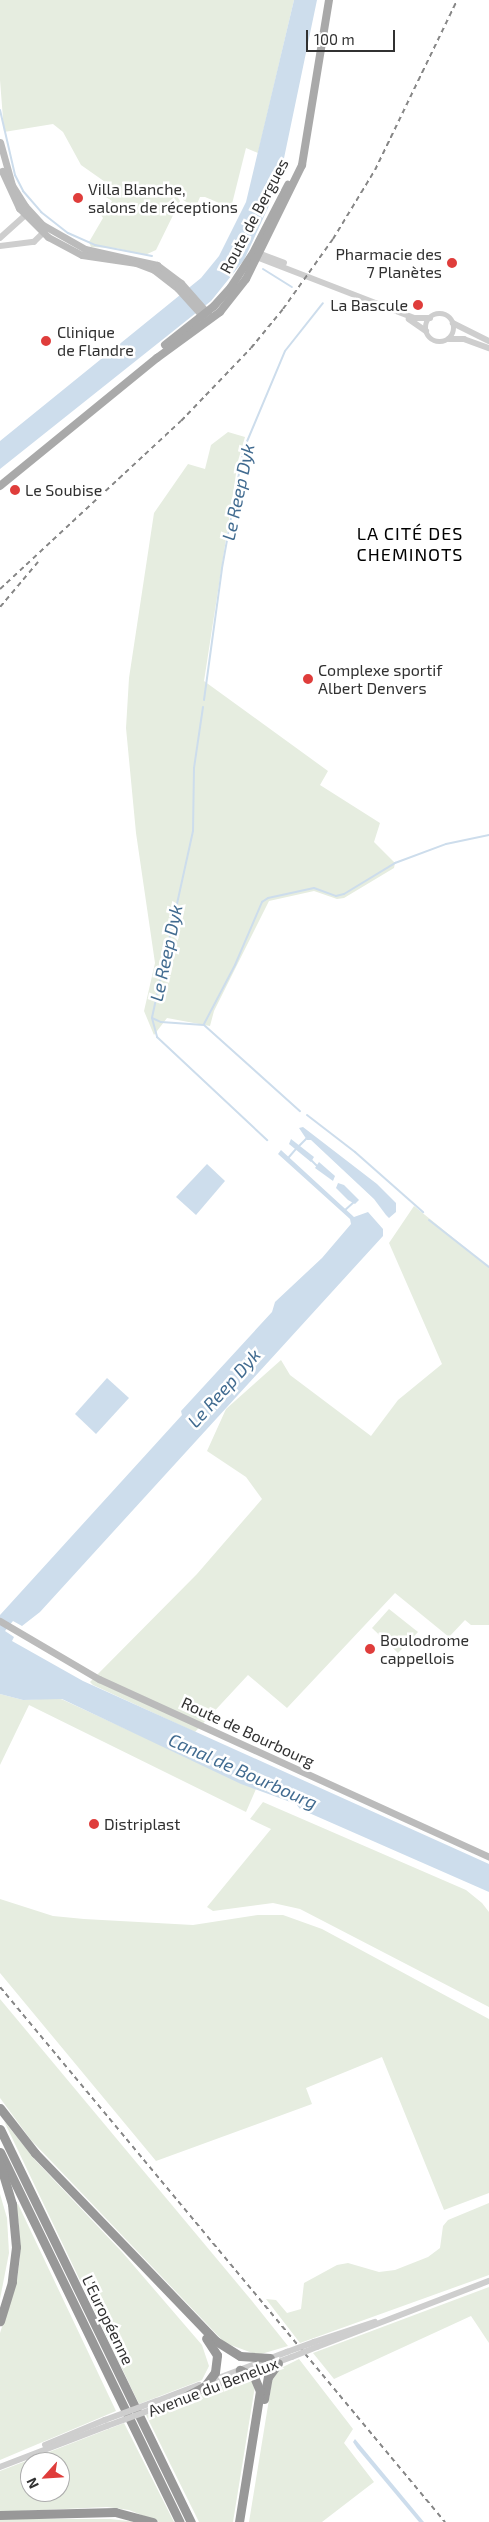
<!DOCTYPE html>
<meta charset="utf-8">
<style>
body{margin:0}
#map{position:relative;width:489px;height:2522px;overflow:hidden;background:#fff;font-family:"Exo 2",sans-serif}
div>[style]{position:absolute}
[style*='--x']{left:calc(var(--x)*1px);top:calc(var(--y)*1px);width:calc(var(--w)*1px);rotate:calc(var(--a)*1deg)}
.green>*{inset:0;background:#e6ede0}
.water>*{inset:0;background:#cdddec}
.stream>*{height:2px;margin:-1px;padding:0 1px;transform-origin:1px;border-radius:1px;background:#cdddec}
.tertiary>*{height:5.5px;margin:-2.75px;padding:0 2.75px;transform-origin:2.75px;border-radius:2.75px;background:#cecece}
.tertiary>.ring{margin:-2.75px;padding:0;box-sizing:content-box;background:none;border:5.5px solid #cecece;border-radius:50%}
.secondary>*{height:7px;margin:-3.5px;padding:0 3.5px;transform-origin:3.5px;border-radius:3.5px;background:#bbb}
.primary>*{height:8px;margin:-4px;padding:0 4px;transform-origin:4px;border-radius:4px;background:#a9a9a9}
.motorway>*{height:9px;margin:-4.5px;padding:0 4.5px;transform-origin:4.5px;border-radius:4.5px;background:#989898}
.rail>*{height:2px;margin-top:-1px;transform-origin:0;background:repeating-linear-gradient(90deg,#868686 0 5px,transparent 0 9px)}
.tertiary-bridge>*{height:5.5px;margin:-2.75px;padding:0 2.75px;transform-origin:2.75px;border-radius:2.75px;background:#cecece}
.dots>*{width:14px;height:14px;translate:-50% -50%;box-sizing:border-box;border:2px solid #fff;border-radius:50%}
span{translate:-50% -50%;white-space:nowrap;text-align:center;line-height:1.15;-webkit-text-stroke:5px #fff;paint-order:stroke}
.poi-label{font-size:16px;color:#313131}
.left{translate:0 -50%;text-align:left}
.right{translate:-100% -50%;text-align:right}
.street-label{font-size:16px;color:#313131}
.water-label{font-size:18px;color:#416b90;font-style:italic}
.neighbourhood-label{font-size:18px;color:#000;letter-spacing:1px}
.north{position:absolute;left:20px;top:2452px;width:50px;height:50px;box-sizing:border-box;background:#fff;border:1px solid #adadad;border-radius:50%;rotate:244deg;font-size:14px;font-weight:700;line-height:20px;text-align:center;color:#313131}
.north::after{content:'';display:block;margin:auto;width:18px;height:22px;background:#df3d3b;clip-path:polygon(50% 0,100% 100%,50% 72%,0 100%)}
.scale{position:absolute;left:306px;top:30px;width:89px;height:22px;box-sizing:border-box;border:2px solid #313131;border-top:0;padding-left:6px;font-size:15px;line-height:18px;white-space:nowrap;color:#313131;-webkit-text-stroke:4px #fff;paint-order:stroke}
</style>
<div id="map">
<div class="green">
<div style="clip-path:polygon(0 0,294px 0,258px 153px,246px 148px,231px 208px,205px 197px,200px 197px,197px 204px,201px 209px,195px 207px,183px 200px,185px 190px,179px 187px,175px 193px,180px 201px,156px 250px,145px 255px,116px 248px,91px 247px,89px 242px,103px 218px,99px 212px,106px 212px,112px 201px,101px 194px,108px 184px,81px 165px,63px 132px,53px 124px,4px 132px,0 80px)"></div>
<div style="clip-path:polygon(228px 432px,245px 437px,238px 461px,204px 681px,328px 771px,320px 785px,380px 823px,374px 842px,395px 863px,394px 868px,344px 898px,337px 899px,314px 891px,269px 901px,214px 1011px,210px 1026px,167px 1018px,154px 1035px,144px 1011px,155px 963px,136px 833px,126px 728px,129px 678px,154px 513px,188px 464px,205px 469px,211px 445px)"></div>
<div style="clip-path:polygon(414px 1206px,489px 1267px,489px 1625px,471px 1625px,465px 1620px,449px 1637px,395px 1593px,287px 1708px,248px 1675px,195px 1732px,93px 1685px,90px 1682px,197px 1574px,262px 1499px,246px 1477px,207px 1451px,226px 1409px,281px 1360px,290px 1375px,371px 1436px,398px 1400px,442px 1364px,389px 1243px)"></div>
<div style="clip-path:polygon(389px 1609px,418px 1632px,398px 1653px,372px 1628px)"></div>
<div style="clip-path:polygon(0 1694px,23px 1700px,59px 1698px,256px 1789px,246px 1812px,29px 1705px,0 1765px)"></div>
<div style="clip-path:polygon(263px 1802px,466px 1890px,482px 1903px,489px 1912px,489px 2007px,300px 1909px,273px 1903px,213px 1911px,207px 1907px,271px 1829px,250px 1819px)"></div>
<div style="clip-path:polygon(0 1899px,53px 1916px,84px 1919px,193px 1925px,258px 1915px,283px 1915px,322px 1929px,489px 2019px,489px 2193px,444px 2210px,382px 2057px,306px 2088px,312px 2104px,156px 2161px,0 1973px)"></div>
<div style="clip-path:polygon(0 1999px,252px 2301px,288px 2346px,258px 2355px,225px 2343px,31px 2140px,0 2098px)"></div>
<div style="clip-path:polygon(4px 2121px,36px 2161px,122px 2252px,202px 2345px,209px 2366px,202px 2380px,139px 2404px)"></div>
<div style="clip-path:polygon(0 2194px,7px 2218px,9px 2253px,0 2299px)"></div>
<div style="clip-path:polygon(489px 2203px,489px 2275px,300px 2343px,266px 2299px,276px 2300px,287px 2313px,301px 2309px,304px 2283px,337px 2265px,348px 2263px,379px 2272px,395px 2270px,428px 2257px,440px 2248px,443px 2226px,448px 2220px)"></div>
<div style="clip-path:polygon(18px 2204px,116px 2411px,0 2460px,0 2333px,17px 2280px,20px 2258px,19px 2223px,14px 2206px)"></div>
<div style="clip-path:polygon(489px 2287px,489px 2343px,471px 2316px,334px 2379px,313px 2353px)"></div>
<div style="clip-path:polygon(299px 2359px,353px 2429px,344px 2443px,374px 2482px,322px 2522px,249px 2522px,272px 2381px,279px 2369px)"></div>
<div style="clip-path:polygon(246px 2378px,250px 2378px,255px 2386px,233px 2522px,199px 2522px,146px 2415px)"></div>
<div style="clip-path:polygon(evenodd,124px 2423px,174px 2522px,159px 2522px,129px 2510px,107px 2507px,0 2512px,0 2471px,124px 2423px,30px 2462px,60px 2462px,60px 2492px,30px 2492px,30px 2462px)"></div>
<div style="clip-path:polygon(0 2519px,110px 2519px,137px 2522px,0 2522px)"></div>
</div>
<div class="water">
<div style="clip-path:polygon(294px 0,317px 0,283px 163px,273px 197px,244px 260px,211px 301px,0 469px,0 441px,201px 278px,219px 256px,246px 202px)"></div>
<div style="clip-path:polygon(303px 1127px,377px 1184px,396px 1203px,396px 1212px,389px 1218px,386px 1215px,374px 1199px,311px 1140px,307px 1140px,299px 1128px)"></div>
<div style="clip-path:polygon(291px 1139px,314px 1157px,311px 1162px,289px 1144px)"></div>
<div style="clip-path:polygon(281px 1150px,354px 1217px,368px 1212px,383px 1229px,383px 1236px,40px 1612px,22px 1626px,13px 1621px,5px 1631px,14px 1637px,12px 1641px,83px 1681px,489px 1864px,489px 1892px,300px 1809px,296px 1804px,241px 1784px,62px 1699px,23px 1700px,0 1694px,0 1615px,182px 1415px,181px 1411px,272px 1312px,275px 1302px,322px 1258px,351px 1224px,350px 1219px,278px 1154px)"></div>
<div style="clip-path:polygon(319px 1162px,335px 1176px,333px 1181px,315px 1168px)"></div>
<div style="clip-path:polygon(207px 1164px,225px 1181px,196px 1215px,176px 1197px)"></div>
<div style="clip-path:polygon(338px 1183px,344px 1185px,359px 1200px,355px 1204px,348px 1200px,336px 1188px)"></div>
<div style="clip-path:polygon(107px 1378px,129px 1398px,96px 1434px,75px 1414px)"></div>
<div style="clip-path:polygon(355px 2439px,424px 2522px,419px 2522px,357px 2448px,353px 2442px)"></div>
</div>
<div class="stream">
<div style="--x:0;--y:110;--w:67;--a:77"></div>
<div style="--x:15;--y:175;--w:18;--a:63"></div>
<div style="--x:23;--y:191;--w:28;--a:49"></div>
<div style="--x:41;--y:212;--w:34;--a:38"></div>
<div style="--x:68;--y:233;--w:30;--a:24"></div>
<div style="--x:95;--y:245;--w:58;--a:10.9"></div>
<div style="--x:263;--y:269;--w:34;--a:32"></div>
<div style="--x:204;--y:700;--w:133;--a:-82.2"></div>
<div style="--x:222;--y:568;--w:119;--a:-79.8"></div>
<div style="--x:243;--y:451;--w:108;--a:-67.2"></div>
<div style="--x:285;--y:351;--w:61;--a:-51.6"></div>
<div style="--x:203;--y:707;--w:62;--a:98.4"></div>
<div style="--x:194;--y:768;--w:63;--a:90.9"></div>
<div style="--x:193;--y:831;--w:191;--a:102.4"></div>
<div style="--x:152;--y:1018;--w:10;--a:24"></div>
<div style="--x:161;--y:1022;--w:43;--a:4"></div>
<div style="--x:204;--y:1025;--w:129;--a:41.9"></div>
<div style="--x:152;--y:1018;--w:20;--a:75"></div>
<div style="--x:157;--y:1037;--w:151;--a:43.1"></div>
<div style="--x:204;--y:1024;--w:67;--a:-62.3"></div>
<div style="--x:235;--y:965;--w:69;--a:-66.8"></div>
<div style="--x:262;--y:902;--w:7;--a:-34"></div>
<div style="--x:268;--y:898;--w:47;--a:-12.3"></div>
<div style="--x:314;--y:888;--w:23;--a:20"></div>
<div style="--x:336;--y:896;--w:8;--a:-14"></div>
<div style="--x:344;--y:894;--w:60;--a:-31.3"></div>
<div style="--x:395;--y:863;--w:54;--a:-20.4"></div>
<div style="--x:446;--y:844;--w:44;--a:-11.8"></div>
<div style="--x:307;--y:1115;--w:61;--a:37.6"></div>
<div style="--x:355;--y:1152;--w:91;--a:41.4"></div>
<div style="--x:299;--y:1146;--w:13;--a:-45"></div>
<div style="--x:289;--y:1157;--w:11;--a:-49"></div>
<div style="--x:310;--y:1159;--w:10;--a:45"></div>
<div style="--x:344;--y:1211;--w:13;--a:-42"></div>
<div style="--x:429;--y:1220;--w:76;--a:38.1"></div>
</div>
<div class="tertiary">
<div style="--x:0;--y:238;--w:38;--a:-42"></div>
<div style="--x:0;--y:246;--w:34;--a:-7"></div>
<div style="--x:34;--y:242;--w:16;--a:-45"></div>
<div style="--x:256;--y:252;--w:30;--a:21"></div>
<div style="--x:254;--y:256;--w:173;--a:21.1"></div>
<div style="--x:415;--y:318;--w:15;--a:0"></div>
<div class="ring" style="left:426px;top:314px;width:22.5px;height:22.5px"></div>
<div style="--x:409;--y:319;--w:21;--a:35"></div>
<div style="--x:453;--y:323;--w:40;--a:26.6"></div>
<div style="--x:449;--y:339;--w:15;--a:0"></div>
<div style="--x:464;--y:339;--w:27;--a:20"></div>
<div style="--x:314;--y:2342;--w:64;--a:-18.2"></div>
<div style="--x:317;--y:2347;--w:184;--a:-21"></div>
<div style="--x:208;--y:2382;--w:85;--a:-20.8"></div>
<div style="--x:204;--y:2390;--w:94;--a:-20.6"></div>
<div style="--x:157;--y:2401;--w:45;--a:-20.9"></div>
<div style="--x:159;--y:2407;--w:26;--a:-21"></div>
<div style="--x:45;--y:2445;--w:65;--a:-22.6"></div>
<div style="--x:0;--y:2467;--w:115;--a:-21"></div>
</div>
<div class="secondary">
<div style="--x:0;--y:142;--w:45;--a:74.4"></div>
<div style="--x:12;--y:185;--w:25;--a:58"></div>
<div style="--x:25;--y:206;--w:26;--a:47"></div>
<div style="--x:43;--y:225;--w:48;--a:29.7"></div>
<div style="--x:85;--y:249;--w:74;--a:12.5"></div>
<div style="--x:157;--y:265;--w:30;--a:37"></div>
<div style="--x:181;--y:283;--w:44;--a:48.7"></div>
<div style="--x:2;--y:171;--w:41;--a:65.3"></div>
<div style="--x:19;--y:208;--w:41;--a:45"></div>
<div style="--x:48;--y:237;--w:38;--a:28"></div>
<div style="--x:82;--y:255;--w:55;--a:8.4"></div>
<div style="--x:136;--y:263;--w:19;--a:21"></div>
<div style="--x:154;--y:270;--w:31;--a:38"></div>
<div style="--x:178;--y:289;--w:42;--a:47.9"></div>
<div style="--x:0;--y:1621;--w:115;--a:30.4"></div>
<div style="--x:99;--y:1679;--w:429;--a:24.5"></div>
</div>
<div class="primary">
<div style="--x:165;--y:345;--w:63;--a:-38.5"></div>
<div style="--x:214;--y:306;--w:25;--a:-48"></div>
<div style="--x:231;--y:287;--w:38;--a:-57"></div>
<div style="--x:252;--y:255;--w:79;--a:-62.8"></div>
<div style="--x:0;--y:486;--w:203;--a:-39.2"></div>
<div style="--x:157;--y:358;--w:78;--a:-36.1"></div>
<div style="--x:220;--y:312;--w:42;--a:-51.8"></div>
<div style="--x:246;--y:279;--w:127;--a:-63.8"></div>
<div style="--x:302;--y:165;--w:167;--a:-80.7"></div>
</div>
<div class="motorway">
<div style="--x:0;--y:2108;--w:57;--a:52.1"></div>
<div style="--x:35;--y:2153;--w:261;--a:46.1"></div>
<div style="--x:216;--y:2341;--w:28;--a:32"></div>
<div style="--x:240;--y:2356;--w:30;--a:4"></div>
<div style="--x:0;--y:2129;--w:437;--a:64.1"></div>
<div style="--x:0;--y:2152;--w:411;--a:64.1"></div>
<div style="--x:0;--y:2164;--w:42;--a:73.3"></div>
<div style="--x:12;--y:2204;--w:43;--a:84.7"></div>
<div style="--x:16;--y:2247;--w:35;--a:97"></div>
<div style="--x:12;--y:2282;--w:41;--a:107.1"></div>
<div style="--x:181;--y:2399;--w:27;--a:-28"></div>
<div style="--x:205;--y:2386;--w:17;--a:-54"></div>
<div style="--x:215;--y:2372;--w:17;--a:-83"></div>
<div style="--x:217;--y:2355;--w:20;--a:-123"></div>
<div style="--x:264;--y:2399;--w:22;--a:-80"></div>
<div style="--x:268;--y:2377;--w:17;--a:-54"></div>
<div style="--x:0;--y:2515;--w:115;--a:-1.5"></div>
<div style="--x:115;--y:2512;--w:39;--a:15"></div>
<div style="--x:239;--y:2522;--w:133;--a:-80.9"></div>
<div style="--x:260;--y:2391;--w:15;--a:-113"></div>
<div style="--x:254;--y:2377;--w:16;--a:-153"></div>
</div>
<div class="rail">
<div style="--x:0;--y:589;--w:247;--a:-42.9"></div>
<div style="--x:181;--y:421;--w:101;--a:-46.2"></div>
<div style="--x:251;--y:348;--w:50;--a:-50.6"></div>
<div style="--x:283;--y:309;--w:86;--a:-54.5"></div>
<div style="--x:333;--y:239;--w:81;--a:-58.7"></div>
<div style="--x:375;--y:170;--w:189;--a:-64.2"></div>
<div style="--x:0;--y:607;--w:59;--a:-49.8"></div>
<div style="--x:0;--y:1987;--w:696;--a:50.25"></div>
</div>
<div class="tertiary-bridge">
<div style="--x:287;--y:2352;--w:29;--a:-20"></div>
<div style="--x:292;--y:2357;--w:27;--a:-22"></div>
<div style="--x:105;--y:2420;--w:55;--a:-20.1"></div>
<div style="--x:107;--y:2426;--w:55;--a:-20.1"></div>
</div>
<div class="dots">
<div style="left:78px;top:198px;background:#df3d3b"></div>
<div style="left:452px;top:263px;background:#df3d3b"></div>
<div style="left:418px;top:305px;background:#df3d3b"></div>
<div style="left:46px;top:341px;background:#df3d3b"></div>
<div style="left:15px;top:490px;background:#df3d3b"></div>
<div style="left:308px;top:679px;background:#df3d3b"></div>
<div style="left:370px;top:1649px;background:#df3d3b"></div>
<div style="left:94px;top:1824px;background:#df3d3b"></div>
</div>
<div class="poi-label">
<span class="left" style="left:88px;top:198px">Villa Blanche,<br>salons de réceptions</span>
<span class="right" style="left:442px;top:263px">Pharmacie des<br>7 Planètes</span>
<span class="right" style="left:408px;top:305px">La Bascule</span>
<span class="left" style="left:57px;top:341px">Clinique<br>de Flandre</span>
<span class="left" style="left:25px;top:490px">Le Soubise</span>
<span class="left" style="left:318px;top:679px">Complexe sportif<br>Albert Denvers</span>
<span class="left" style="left:380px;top:1649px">Boulodrome<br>cappellois</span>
<span class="left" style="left:104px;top:1824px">Distriplast</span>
</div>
<div class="street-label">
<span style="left:254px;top:216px;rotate:-62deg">Route de Bergues</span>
<span style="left:248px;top:1732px;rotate:25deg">Route de Bourbourg</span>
<span style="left:108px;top:2320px;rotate:64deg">L'Européenne</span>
<span style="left:213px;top:2387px;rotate:-21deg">Avenue du Benelux</span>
</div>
<div class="water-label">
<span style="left:238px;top:492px;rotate:-78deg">Le Reep Dyk</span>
<span style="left:166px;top:953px;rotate:-78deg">Le Reep Dyk</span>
<span style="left:224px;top:1388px;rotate:-48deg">Le Reep Dyk</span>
<span style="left:243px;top:1771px;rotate:24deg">Canal de Bourbourg</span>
</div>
<div class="neighbourhood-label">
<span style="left:410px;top:544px">LA CITÉ DES<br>CHEMINOTS</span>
</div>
<div class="north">N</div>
<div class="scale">100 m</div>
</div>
